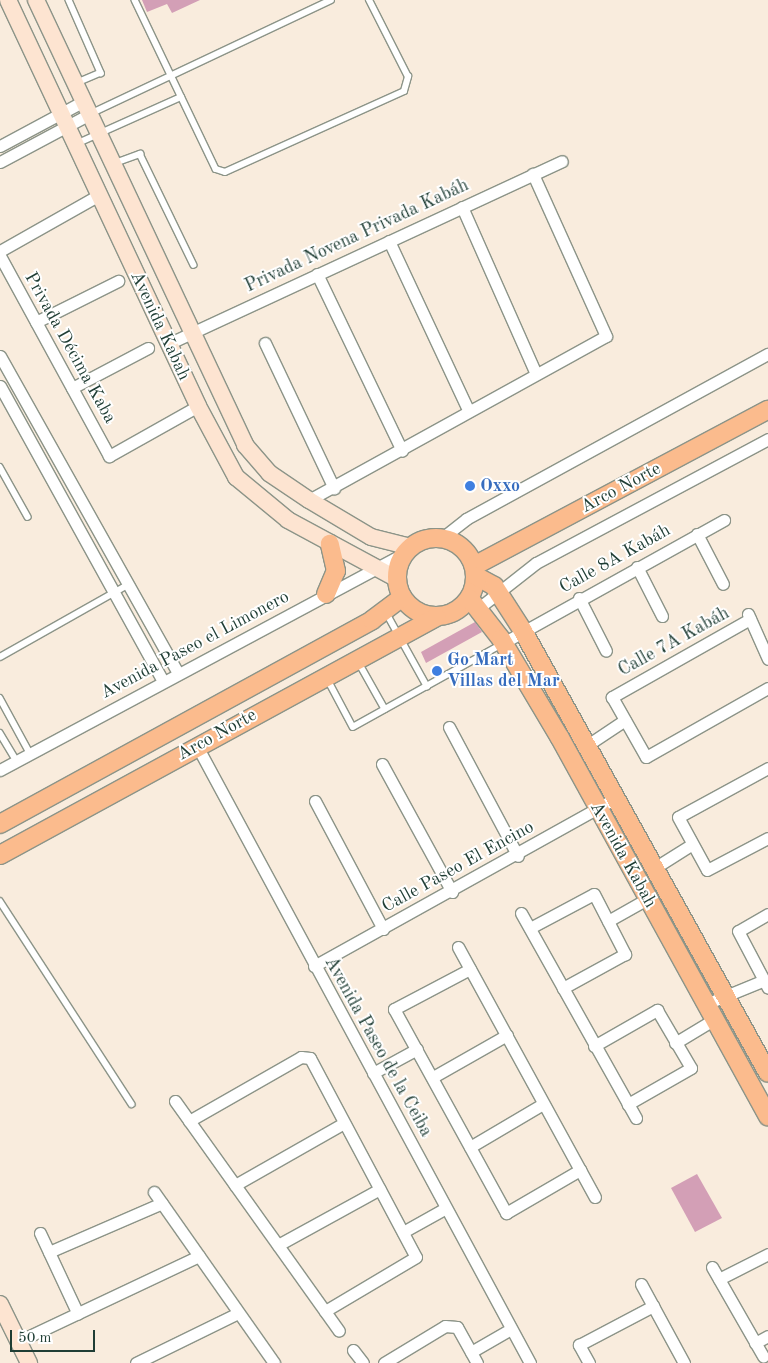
<!DOCTYPE html>
<meta charset="utf-8">
<style>
body{margin:0}
#map{position:relative;width:768px;height:1363px;overflow:hidden;background:#f9ecdd;font-family:"Old Standard TT",serif}
div>[style]{position:absolute}
[style*='--x']{left:calc(var(--x)*1px);top:calc(var(--y)*1px);width:calc(var(--w)*1px);rotate:calc(var(--a)*1deg)}
.building>*{inset:0;background:#d39fb6}
.roads{filter:drop-shadow(1px 0 #8c9488) drop-shadow(-1px 0 #8c9488) drop-shadow(0 1px #8c9488) drop-shadow(0 -1px #8c9488)}
.lane>*{height:5.5px;margin:-2.75px;padding:0 2.75px;transform-origin:2.75px;border-radius:2.75px;background:#fff}
.street>*{height:11px;margin:-5.5px;padding:0 5.5px;transform-origin:5.5px;border-radius:5.5px;background:#fff}
.secondary>*{height:16px;margin:-8px;padding:0 8px;transform-origin:8px;border-radius:8px;background:#fde4d1}
.primary>*{height:18px;margin:-9px;padding:0 9px;transform-origin:9px;border-radius:9px;background:#fbbb8d}
.primary>.ring{margin:-9px;padding:0;box-sizing:content-box;background:none;border:18px solid #fbbb8d;border-radius:50%}
.dots>*{width:14px;height:14px;translate:-50% -50%;box-sizing:border-box;border:2px solid #fff;border-radius:50%}
span{translate:-50% -50%;white-space:nowrap;text-align:center;line-height:1.15;-webkit-text-stroke:4px #fff;paint-order:stroke}
.street-label{font-size:18px;color:#1f3d34}
.shop-label{font-size:18px;color:#366cbe;font-weight:700}
.left{translate:0 -50%;text-align:left}
.scale{position:absolute;left:10px;top:1330px;width:85px;height:22px;box-sizing:border-box;border:2px solid #1f3d34;border-top:0;padding-left:6px;font-size:15px;line-height:18px;white-space:nowrap;color:#1f3d34;-webkit-text-stroke:4px #fff;paint-order:stroke}
</style>
<div id="map">
<div class="building">
<div style="clip-path:polygon(142px 0,200px 0,172px 13px,167px 4px,147px 12px)"></div>
<div style="clip-path:polygon(475px 622px,482px 632px,426px 663px,421px 652px)"></div>
<div style="clip-path:polygon(697px 1174px,722px 1218px,695px 1232px,671px 1188px)"></div>
</div>
<div class="roads">
<div class="lane">
<div style="--x:69;--y:0;--w:80;--a:66.3"></div>
<div style="--x:101;--y:73;--w:25;--a:157"></div>
<div style="--x:135;--y:0;--w:187;--a:64.4"></div>
<div style="--x:216;--y:169;--w:9;--a:18"></div>
<div style="--x:225;--y:172;--w:196;--a:-24.3"></div>
<div style="--x:404;--y:91;--w:15;--a:-74"></div>
<div style="--x:408;--y:77;--w:86;--a:-116.9"></div>
<div style="--x:92;--y:113;--w:264;--a:-25.3"></div>
<div style="--x:76;--y:144;--w:115;--a:-24.1"></div>
<div style="--x:115;--y:163;--w:27;--a:-20"></div>
<div style="--x:140;--y:154;--w:123;--a:64.1"></div>
<div style="--x:0;--y:467;--w:57;--a:60.8"></div>
<div style="--x:386;--y:612;--w:85;--a:61"></div>
<div style="--x:0;--y:657;--w:147;--a:-29.4"></div>
<div style="--x:358;--y:661;--w:55;--a:60.6"></div>
<div style="--x:327;--y:678;--w:55;--a:62"></div>
<div style="--x:353;--y:727;--w:171;--a:-29.1"></div>
<div style="--x:0;--y:698;--w:63;--a:61.4"></div>
<div style="--x:0;--y:733;--w:33;--a:59"></div>
<div style="--x:0;--y:901;--w:242;--a:57"></div>
</div>
<div class="street">
<div style="--x:0;--y:146;--w:95;--a:-28.2"></div>
<div style="--x:0;--y:162;--w:102;--a:-28.1"></div>
<div style="--x:462;--y:207;--w:180;--a:66.1"></div>
<div style="--x:389;--y:241;--w:187;--a:64.9"></div>
<div style="--x:0;--y:251;--w:114;--a:-29.5"></div>
<div style="--x:0;--y:256;--w:228;--a:61.4"></div>
<div style="--x:109;--y:456;--w:102;--a:-29.3"></div>
<div style="--x:317;--y:274;--w:196;--a:64.3"></div>
<div style="--x:36;--y:322;--w:92;--a:-26.6"></div>
<div style="--x:265;--y:343;--w:161;--a:64.6"></div>
<div style="--x:168;--y:344;--w:434;--a:-24.9"></div>
<div style="--x:0;--y:356;--w:364;--a:60.7"></div>
<div style="--x:0;--y:386;--w:337;--a:61.1"></div>
<div style="--x:72;--y:388;--w:86;--a:-27.8"></div>
<div style="--x:309;--y:500;--w:339;--a:-28.9"></div>
<div style="--x:606;--y:336;--w:178;--a:-114.3"></div>
<div style="--x:697;--y:534;--w:56;--a:62.5"></div>
<div style="--x:442;--y:538;--w:31;--a:-38"></div>
<div style="--x:466;--y:519;--w:344;--a:-28.7"></div>
<div style="--x:637;--y:567;--w:55;--a:63"></div>
<div style="--x:579;--y:598;--w:59;--a:63"></div>
<div style="--x:480;--y:607;--w:71;--a:-38.2"></div>
<div style="--x:536;--y:563;--w:263;--a:-28.1"></div>
<div style="--x:748;--y:614;--w:49;--a:66"></div>
<div style="--x:750;--y:619;--w:159;--a:150.5"></div>
<div style="--x:612;--y:697;--w:69;--a:60.5"></div>
<div style="--x:646;--y:757;--w:140;--a:-29.5"></div>
<div style="--x:503;--y:643;--w:253;--a:-29.1"></div>
<div style="--x:449;--y:727;--w:146;--a:61.9"></div>
<div style="--x:589;--y:744;--w:43;--a:-33.7"></div>
<div style="--x:197;--y:746;--w:701;--a:61.64"></div>
<div style="--x:382;--y:764;--w:146;--a:61.3"></div>
<div style="--x:768;--y:768;--w:102;--a:151.4"></div>
<div style="--x:678;--y:817;--w:60;--a:61.3"></div>
<div style="--x:707;--y:870;--w:69;--a:-27.7"></div>
<div style="--x:0;--y:770;--w:461;--a:-28.2"></div>
<div style="--x:315;--y:801;--w:145;--a:62"></div>
<div style="--x:656;--y:867;--w:41;--a:-32.2"></div>
<div style="--x:521;--y:913;--w:235;--a:60.7"></div>
<div style="--x:768;--y:914;--w:34;--a:150"></div>
<div style="--x:738;--y:931;--w:64;--a:62.2"></div>
<div style="--x:608;--y:921;--w:45;--a:-29.4"></div>
<div style="--x:530;--y:928;--w:72;--a:-28"></div>
<div style="--x:594;--y:894;--w:68;--a:62.7"></div>
<div style="--x:625;--y:954;--w:71;--a:151.3"></div>
<div style="--x:458;--y:947;--w:285;--a:61.3"></div>
<div style="--x:314;--y:966;--w:348;--a:-29.1"></div>
<div style="--x:470;--y:969;--w:86;--a:152.2"></div>
<div style="--x:394;--y:1009;--w:233;--a:61.2"></div>
<div style="--x:506;--y:1213;--w:86;--a:-30.2"></div>
<div style="--x:706;--y:1004;--w:61;--a:-22.3"></div>
<div style="--x:675;--y:1043;--w:44;--a:-31.2"></div>
<div style="--x:594;--y:1046;--w:73;--a:-29.7"></div>
<div style="--x:657;--y:1010;--w:67;--a:59.6"></div>
<div style="--x:691;--y:1068;--w:73;--a:150.3"></div>
<div style="--x:373;--y:1073;--w:50;--a:-28.6"></div>
<div style="--x:433;--y:1077;--w:85;--a:-29.6"></div>
<div style="--x:175;--y:1101;--w:282;--a:54.5"></div>
<div style="--x:189;--y:1121;--w:129;--a:-29.7"></div>
<div style="--x:301;--y:1057;--w:9;--a:6"></div>
<div style="--x:310;--y:1058;--w:225;--a:62"></div>
<div style="--x:416;--y:1257;--w:106;--a:149.3"></div>
<div style="--x:470;--y:1147;--w:85;--a:-30.5"></div>
<div style="--x:235;--y:1185;--w:125;--a:-29.6"></div>
<div style="--x:154;--y:1192;--w:209;--a:54.9"></div>
<div style="--x:403;--y:1232;--w:49;--a:-29.2"></div>
<div style="--x:40;--y:1233;--w:89;--a:64.9"></div>
<div style="--x:278;--y:1245;--w:116;--a:-28.8"></div>
<div style="--x:49;--y:1252;--w:123;--a:-23.4"></div>
<div style="--x:712;--y:1267;--w:103;--a:60.2"></div>
<div style="--x:719;--y:1279;--w:55;--a:-27"></div>
<div style="--x:641;--y:1284;--w:90;--a:61.4"></div>
<div style="--x:19;--y:1341;--w:199;--a:-25.3"></div>
<div style="--x:755;--y:1343;--w:15;--a:-28"></div>
<div style="--x:353;--y:1350;--w:16;--a:52"></div>
<div style="--x:471;--y:1352;--w:46;--a:-29.9"></div>
<div style="--x:136;--y:1363;--w:114;--a:-26.1"></div>
<div style="--x:384;--y:1363;--w:71;--a:-31.2"></div>
<div style="--x:445;--y:1326;--w:12;--a:5"></div>
<div style="--x:457;--y:1327;--w:41;--a:60.9"></div>
<div style="--x:589;--y:1363;--w:21;--a:-119"></div>
<div style="--x:579;--y:1345;--w:84;--a:-27.8"></div>
</div>
<div class="secondary">
<div style="--x:8;--y:0;--w:448;--a:64.9"></div>
<div style="--x:198;--y:406;--w:81;--a:61.8"></div>
<div style="--x:236;--y:477;--w:67;--a:39.6"></div>
<div style="--x:288;--y:520;--w:124;--a:28.4"></div>
<div style="--x:36;--y:0;--w:492;--a:64.8"></div>
<div style="--x:245;--y:445;--w:37;--a:49"></div>
<div style="--x:269;--y:473;--w:48;--a:34"></div>
<div style="--x:309;--y:500;--w:72;--a:30.8"></div>
<div style="--x:371;--y:537;--w:41;--a:14"></div>
<div style="--x:0;--y:1304;--w:66;--a:63.8"></div>
</div>
<div class="primary">
<div class="ring" style="left:397px;top:538px;width:60px;height:60px"></div>
<div style="--x:474;--y:566;--w:333;--a:-28"></div>
<div style="--x:476;--y:576;--w:21;--a:29"></div>
<div style="--x:494;--y:586;--w:54;--a:57.2"></div>
<div style="--x:523;--y:631;--w:505;--a:61"></div>
<div style="--x:326;--y:594;--w:25;--a:-67"></div>
<div style="--x:336;--y:571;--w:28;--a:-103"></div>
<div style="--x:470;--y:599;--w:51;--a:52.2"></div>
<div style="--x:501;--y:639;--w:115;--a:59.2"></div>
<div style="--x:560;--y:738;--w:432;--a:61.2"></div>
<div style="--x:0;--y:824;--w:424;--a:-28.7"></div>
<div style="--x:372;--y:620;--w:38;--a:-37"></div>
<div style="--x:0;--y:855;--w:497;--a:-28.6"></div>
</div>
</div>
<div class="dots">
<div style="left:470px;top:486px;background:#3f7fe0"></div>
<div style="left:437px;top:671px;background:#3f7fe0"></div>
</div>
<div class="street-label">
<span style="left:357px;top:236px;rotate:-25deg">Privada Novena Privada Kabáh</span>
<span style="left:160px;top:326px;rotate:65deg">Avenida Kabah</span>
<span style="left:70px;top:348px;rotate:61deg">Privada Décima Kaba</span>
<span style="left:621px;top:488px;rotate:-28deg">Arco Norte</span>
<span style="left:615px;top:559px;rotate:-29deg">Calle 8A Kabáh</span>
<span style="left:674px;top:642px;rotate:-29deg">Calle 7A Kabáh</span>
<span style="left:195px;top:645px;rotate:-28deg">Avenida Paseo el Limonero</span>
<span style="left:217px;top:735px;rotate:-29deg">Arco Norte</span>
<span style="left:623px;top:855px;rotate:61deg">Avenida Kabah</span>
<span style="left:458px;top:867px;rotate:-29deg">Calle Paseo El Encino</span>
<span style="left:378px;top:1047px;rotate:61deg">Avenida Paseo de la Ceiba</span>
</div>
<div class="shop-label">
<span class="left" style="left:480px;top:486px">Oxxo</span>
<span class="left" style="left:447px;top:671px">Go Mart<br>Villas del Mar</span>
</div>
<div class="scale">50 m</div>
</div>
